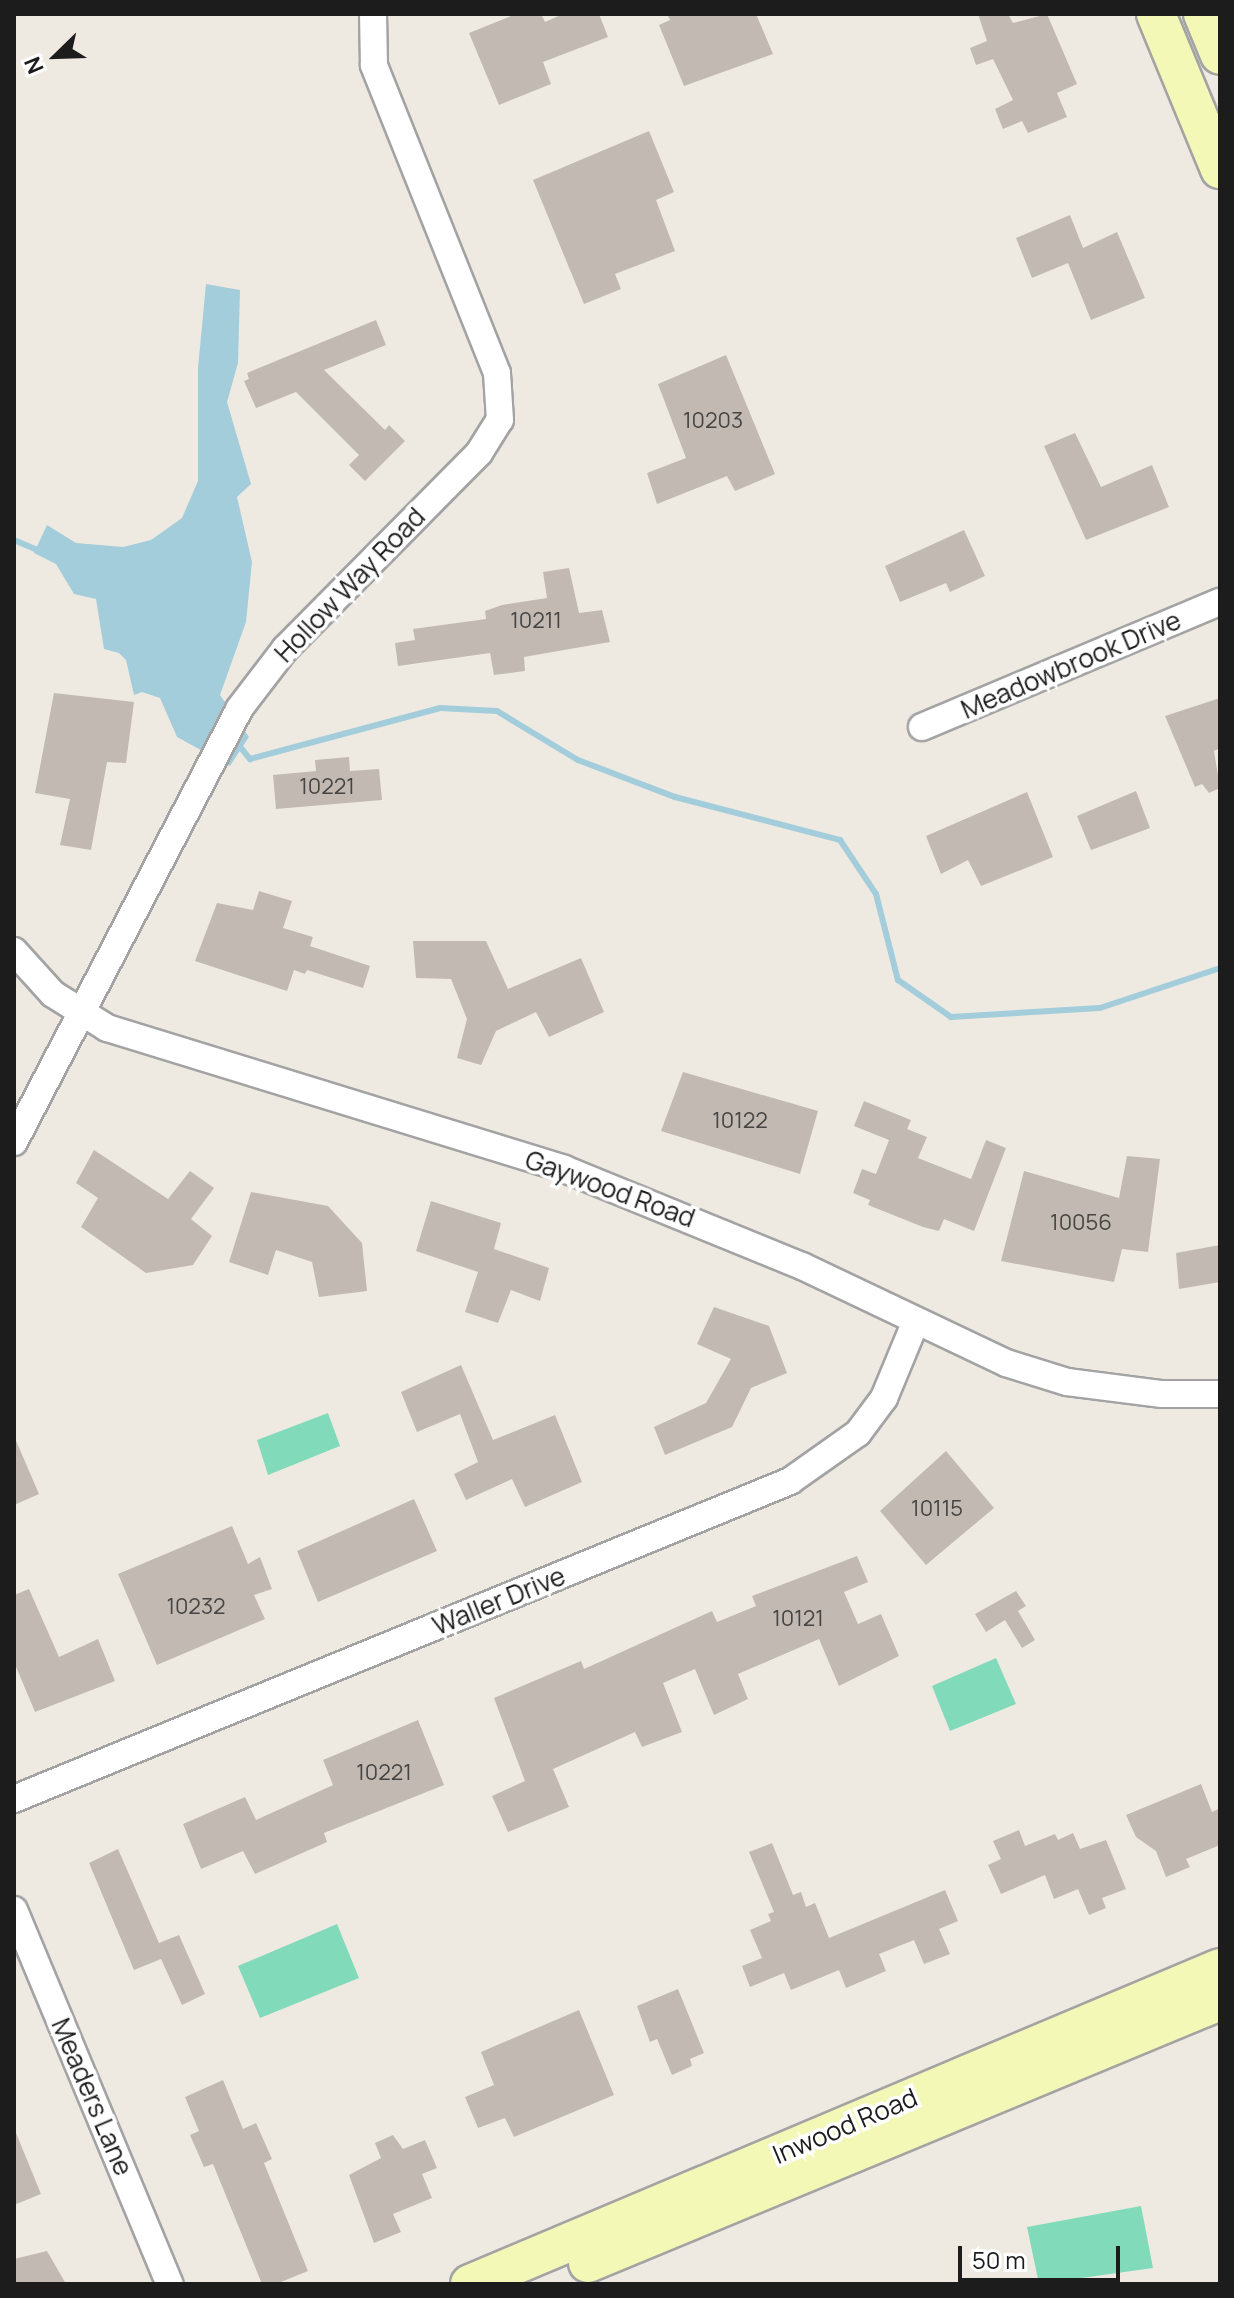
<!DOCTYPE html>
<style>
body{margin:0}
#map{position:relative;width:1234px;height:2298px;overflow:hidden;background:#eeeae2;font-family:Manrope,sans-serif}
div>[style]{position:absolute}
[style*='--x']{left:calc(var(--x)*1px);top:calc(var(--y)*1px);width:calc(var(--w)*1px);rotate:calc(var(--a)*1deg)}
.pitch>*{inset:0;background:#81dbbb}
.water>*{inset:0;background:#a3cddb}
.stream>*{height:6px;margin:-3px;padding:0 3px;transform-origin:3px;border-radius:3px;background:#a3cddb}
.building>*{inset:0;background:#c2bab2}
.roads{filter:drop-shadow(2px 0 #a3a3a3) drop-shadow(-2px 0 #a3a3a3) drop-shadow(0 2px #a3a3a3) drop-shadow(0 -2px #a3a3a3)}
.minor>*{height:26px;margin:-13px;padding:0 13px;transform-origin:13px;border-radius:13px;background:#fff}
.secondary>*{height:38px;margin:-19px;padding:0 19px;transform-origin:19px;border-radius:19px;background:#f3f8b6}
span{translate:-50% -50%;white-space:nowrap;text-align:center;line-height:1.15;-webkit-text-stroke:7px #fff;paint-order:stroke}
.number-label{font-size:22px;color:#464442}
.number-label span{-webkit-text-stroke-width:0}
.street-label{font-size:26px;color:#1c1c1c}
.frame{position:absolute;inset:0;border:16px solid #1c1c1c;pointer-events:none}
.north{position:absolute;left:16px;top:16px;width:80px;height:80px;-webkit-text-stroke:6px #fff;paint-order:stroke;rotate:247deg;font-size:22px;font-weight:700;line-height:32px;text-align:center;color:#1c1c1c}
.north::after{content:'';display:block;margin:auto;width:28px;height:36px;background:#1c1c1c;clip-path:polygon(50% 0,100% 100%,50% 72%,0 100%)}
.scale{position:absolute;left:958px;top:2246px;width:162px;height:36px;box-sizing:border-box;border:4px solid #1c1c1c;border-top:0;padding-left:10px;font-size:24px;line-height:28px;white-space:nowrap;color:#1c1c1c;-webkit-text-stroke:6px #fff;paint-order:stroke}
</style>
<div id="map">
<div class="pitch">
<div style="clip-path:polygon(328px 1413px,340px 1446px,268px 1475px,257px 1440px)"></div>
<div style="clip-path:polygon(996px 1658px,1016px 1704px,950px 1731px,932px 1686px)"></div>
<div style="clip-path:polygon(337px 1924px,359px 1978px,260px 2018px,238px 1966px)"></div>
<div style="clip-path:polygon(1141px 2206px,1153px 2268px,1039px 2284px,1027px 2227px)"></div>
</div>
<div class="water">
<div style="clip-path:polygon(206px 284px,240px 290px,238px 363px,227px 402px,251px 484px,237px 497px,252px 562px,246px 622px,220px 695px,249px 737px,230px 766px,177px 737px,160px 698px,142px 692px,134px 695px,126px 660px,119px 653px,104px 649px,96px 599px,74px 594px,56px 564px,34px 553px,47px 525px,76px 543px,123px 547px,151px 540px,182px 518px,198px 481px,198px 368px)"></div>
</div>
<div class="stream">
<div style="--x:14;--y:540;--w:28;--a:23"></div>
<div style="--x:237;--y:743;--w:21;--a:51"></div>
<div style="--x:250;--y:759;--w:197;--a:-15"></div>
<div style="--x:440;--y:708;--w:57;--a:3"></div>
<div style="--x:497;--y:711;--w:95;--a:31.2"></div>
<div style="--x:578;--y:760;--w:104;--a:20.9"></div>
<div style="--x:675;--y:797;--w:171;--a:14.6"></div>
<div style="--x:840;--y:840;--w:65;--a:56.3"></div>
<div style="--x:876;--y:894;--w:89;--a:75.7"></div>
<div style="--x:898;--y:980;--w:65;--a:34.9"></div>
<div style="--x:951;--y:1017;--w:149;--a:-3.5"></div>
<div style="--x:1100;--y:1008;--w:126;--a:-18.4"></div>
</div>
<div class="building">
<div style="clip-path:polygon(516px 14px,541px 14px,545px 22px,563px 14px,599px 14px,608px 37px,543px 62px,551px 84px,499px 105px,469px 33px)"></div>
<div style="clip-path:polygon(667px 14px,756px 14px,773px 54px,684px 86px,659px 25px,670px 20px)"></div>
<div style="clip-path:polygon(978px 14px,1008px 14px,1013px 23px,1047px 14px,1077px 84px,1057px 93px,1067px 117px,1028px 133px,1022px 121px,1003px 129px,995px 109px,1013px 100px,993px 59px,976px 65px,970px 48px,987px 41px)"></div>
<div style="clip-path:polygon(649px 131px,674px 192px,656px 200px,675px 251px,615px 274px,621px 289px,584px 304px,533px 180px)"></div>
<div style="clip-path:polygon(1070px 215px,1083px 248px,1117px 232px,1145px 298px,1091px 320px,1068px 263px,1032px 278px,1016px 238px)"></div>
<div style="clip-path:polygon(376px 320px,386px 345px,324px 370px,385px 430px,389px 425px,405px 441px,365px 481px,349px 465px,359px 455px,296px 392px,256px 408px,244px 381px,249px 379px,247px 373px)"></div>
<div style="clip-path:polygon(726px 355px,775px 474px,735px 491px,727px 476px,657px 504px,647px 473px,686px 458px,658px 384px)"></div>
<div style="clip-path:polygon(1075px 433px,1101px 487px,1152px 465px,1169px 507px,1086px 540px,1044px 446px)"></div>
<div style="clip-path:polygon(964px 530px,985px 576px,950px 592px,946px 583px,900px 602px,885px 566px)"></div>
<div style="clip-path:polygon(569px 568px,579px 613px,602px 610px,610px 642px,524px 657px,525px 671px,494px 675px,490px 653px,398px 666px,395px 643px,415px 640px,413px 629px,486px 619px,485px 611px,502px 605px,547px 598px,543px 572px)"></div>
<div style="clip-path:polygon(54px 693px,134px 702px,126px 763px,107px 762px,91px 850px,60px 845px,70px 799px,35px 793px)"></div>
<div style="clip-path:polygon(1220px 698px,1220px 748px,1214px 751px,1220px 788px,1209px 793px,1202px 784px,1195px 787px,1165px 716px)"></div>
<div style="clip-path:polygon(349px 757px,350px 771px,379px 769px,382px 800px,276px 809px,273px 775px,316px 771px,315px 760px)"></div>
<div style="clip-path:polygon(1136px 791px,1150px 828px,1091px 850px,1077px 816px)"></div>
<div style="clip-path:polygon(1027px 792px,1053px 857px,981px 886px,968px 860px,941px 874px,926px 836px)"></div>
<div style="clip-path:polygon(259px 891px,292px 901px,283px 928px,313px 937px,310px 946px,370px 966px,363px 988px,307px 970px,305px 974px,294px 970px,287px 991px,195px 961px,217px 903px,253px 910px)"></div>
<div style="clip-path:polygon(413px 941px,486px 941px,508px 989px,581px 958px,604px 1012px,549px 1037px,536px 1012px,496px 1031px,481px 1065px,457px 1058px,467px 1019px,451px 979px,416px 978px)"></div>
<div style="clip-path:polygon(683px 1072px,818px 1111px,800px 1174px,661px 1131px)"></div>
<div style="clip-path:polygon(864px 1101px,911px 1120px,907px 1129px,927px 1137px,918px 1158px,971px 1179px,986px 1140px,1006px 1148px,974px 1231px,944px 1219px,939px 1231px,923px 1227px,868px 1205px,870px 1200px,853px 1193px,862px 1169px,876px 1174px,889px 1140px,854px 1126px)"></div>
<div style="clip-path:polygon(94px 1150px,168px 1199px,190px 1171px,214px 1188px,191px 1219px,212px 1236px,193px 1265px,146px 1273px,81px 1227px,98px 1198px,76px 1183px)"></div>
<div style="clip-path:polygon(1127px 1156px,1160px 1159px,1148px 1252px,1122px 1249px,1114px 1282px,1001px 1261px,1024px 1171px,1119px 1198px)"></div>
<div style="clip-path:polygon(251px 1192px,328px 1206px,362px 1243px,367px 1291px,319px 1297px,312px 1262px,276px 1250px,268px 1275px,229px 1262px)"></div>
<div style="clip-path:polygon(431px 1201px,501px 1223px,494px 1249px,549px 1268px,540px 1301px,511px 1290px,498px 1323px,465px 1312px,478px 1272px,416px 1251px)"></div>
<div style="clip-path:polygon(1220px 1245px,1220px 1282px,1179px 1289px,1176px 1253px)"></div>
<div style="clip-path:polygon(714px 1307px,769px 1326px,787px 1373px,751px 1388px,732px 1427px,665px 1455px,654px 1427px,706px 1403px,731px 1359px,697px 1344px)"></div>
<div style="clip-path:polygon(461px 1365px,493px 1440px,555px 1415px,582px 1482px,525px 1507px,512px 1479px,466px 1500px,454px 1474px,478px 1462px,460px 1414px,417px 1432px,401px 1392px)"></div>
<div style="clip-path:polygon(14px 1436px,39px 1494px,14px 1505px)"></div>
<div style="clip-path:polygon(946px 1451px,994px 1508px,926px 1565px,880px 1511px)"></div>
<div style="clip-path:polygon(414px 1499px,437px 1551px,318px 1602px,297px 1551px)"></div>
<div style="clip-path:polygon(232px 1526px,248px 1564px,260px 1557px,272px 1589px,254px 1595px,265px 1619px,157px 1665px,118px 1574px)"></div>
<div style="clip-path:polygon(857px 1556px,868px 1582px,844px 1592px,858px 1624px,881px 1614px,899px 1656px,839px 1686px,819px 1639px,738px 1674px,748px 1699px,714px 1715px,695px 1669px,663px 1683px,682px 1732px,642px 1747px,635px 1732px,553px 1769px,569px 1807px,508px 1832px,492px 1796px,525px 1781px,494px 1698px,581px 1661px,584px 1669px,712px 1611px,717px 1622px,756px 1606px,752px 1596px)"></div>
<div style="clip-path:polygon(29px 1589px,59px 1657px,98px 1639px,115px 1681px,35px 1712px,14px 1662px,14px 1595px)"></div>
<div style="clip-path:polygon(1016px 1591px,1026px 1606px,1018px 1611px,1035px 1640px,1022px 1648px,1005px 1620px,986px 1632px,975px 1614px)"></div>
<div style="clip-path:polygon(418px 1720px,444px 1785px,324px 1833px,327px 1842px,255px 1874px,243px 1851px,201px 1869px,183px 1824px,245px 1797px,256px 1820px,333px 1785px,323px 1760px)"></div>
<div style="clip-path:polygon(1201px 1784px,1212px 1812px,1220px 1808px,1220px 1845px,1186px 1859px,1190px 1867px,1166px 1877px,1156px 1851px,1136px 1837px,1126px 1815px)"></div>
<div style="clip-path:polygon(1019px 1830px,1025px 1846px,1055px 1834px,1058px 1840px,1073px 1833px,1080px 1849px,1106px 1840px,1126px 1889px,1102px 1898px,1106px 1908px,1089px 1915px,1078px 1889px,1054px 1899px,1045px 1875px,1001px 1894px,988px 1865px,1001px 1859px,993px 1841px)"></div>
<div style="clip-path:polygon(772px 1843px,793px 1895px,801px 1892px,806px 1907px,815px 1903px,829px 1938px,945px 1890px,958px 1921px,939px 1929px,950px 1954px,924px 1964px,914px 1940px,879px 1954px,886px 1971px,846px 1988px,839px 1970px,791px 1990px,784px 1973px,750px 1987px,742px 1966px,762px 1958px,750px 1930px,771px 1921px,768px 1914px,774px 1912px,749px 1852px)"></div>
<div style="clip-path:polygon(118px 1849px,159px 1943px,179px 1935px,205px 1994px,182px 2005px,161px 1959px,134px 1970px,89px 1863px)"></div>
<div style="clip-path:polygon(678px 1989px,704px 2053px,690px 2059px,692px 2066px,672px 2075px,657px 2039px,650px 2042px,637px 2006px)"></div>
<div style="clip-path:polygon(579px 2010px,614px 2095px,514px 2137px,505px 2118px,478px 2128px,465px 2097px,494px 2085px,481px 2052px)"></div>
<div style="clip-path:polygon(223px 2080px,243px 2129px,256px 2123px,272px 2159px,264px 2163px,308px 2271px,276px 2284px,262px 2284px,213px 2164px,204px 2167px,190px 2135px,199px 2131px,185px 2097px)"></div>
<div style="clip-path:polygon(14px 2128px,41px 2194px,14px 2205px)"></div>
<div style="clip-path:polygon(393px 2135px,403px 2149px,425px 2140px,437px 2168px,422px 2174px,432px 2198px,393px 2214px,401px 2232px,374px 2243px,349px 2175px,381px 2158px,375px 2143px)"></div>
<div style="clip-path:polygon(47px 2251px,66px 2284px,14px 2284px,14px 2259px)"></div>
</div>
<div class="roads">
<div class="minor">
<div style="--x:922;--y:727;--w:323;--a:-22.8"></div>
<div style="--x:14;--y:951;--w:58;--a:47.8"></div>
<div style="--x:53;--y:994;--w:64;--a:32.2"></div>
<div style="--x:107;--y:1028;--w:478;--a:17.1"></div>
<div style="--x:564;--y:1169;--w:257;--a:22.2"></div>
<div style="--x:802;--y:1266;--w:226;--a:25.4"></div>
<div style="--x:1006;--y:1363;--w:64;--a:17.3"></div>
<div style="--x:1067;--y:1382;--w:96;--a:7.2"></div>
<div style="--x:1162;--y:1394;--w:58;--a:0"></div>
<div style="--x:14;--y:1142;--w:488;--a:-62.5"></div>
<div style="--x:239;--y:709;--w:76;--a:-52.5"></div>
<div style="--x:285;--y:649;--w:276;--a:-45.3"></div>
<div style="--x:479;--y:453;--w:39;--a:-58"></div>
<div style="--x:500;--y:420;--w:47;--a:-93.7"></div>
<div style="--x:497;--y:373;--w:332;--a:-111.8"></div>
<div style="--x:374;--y:65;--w:51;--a:-91.1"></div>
<div style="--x:14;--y:1799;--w:839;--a:-22.28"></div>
<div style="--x:790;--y:1481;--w:83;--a:-35.2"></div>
<div style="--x:858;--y:1433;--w:44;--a:-53.4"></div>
<div style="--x:884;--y:1398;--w:81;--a:-67.5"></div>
<div style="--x:14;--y:1910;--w:405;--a:67.4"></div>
</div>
<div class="secondary">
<div style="--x:1156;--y:14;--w:168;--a:67.6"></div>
<div style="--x:1203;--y:14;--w:44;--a:67.5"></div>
<div style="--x:588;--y:2263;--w:684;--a:-22.52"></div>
<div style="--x:470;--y:2284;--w:814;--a:-22.85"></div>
</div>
</div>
<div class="number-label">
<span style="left:713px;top:421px">10203</span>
<span style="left:536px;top:621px">10211</span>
<span style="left:327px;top:787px">10221</span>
<span style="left:740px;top:1121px">10122</span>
<span style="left:1081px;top:1223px">10056</span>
<span style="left:937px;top:1509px">10115</span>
<span style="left:196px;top:1607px">10232</span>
<span style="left:798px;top:1619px">10121</span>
<span style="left:384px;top:1773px">10221</span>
</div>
<div class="street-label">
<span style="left:350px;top:585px;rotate:-46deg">Hollow Way Road</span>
<span style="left:1071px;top:665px;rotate:-23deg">Meadowbrook Drive</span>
<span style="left:610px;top:1189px;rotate:20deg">Gaywood Road</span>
<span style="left:499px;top:1601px;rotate:-22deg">Waller Drive</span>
<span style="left:92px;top:2097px;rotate:67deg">Meaders Lane</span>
<span style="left:845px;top:2126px;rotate:-23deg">Inwood Road</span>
</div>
<div class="frame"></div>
<div class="north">N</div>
<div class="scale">50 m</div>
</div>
